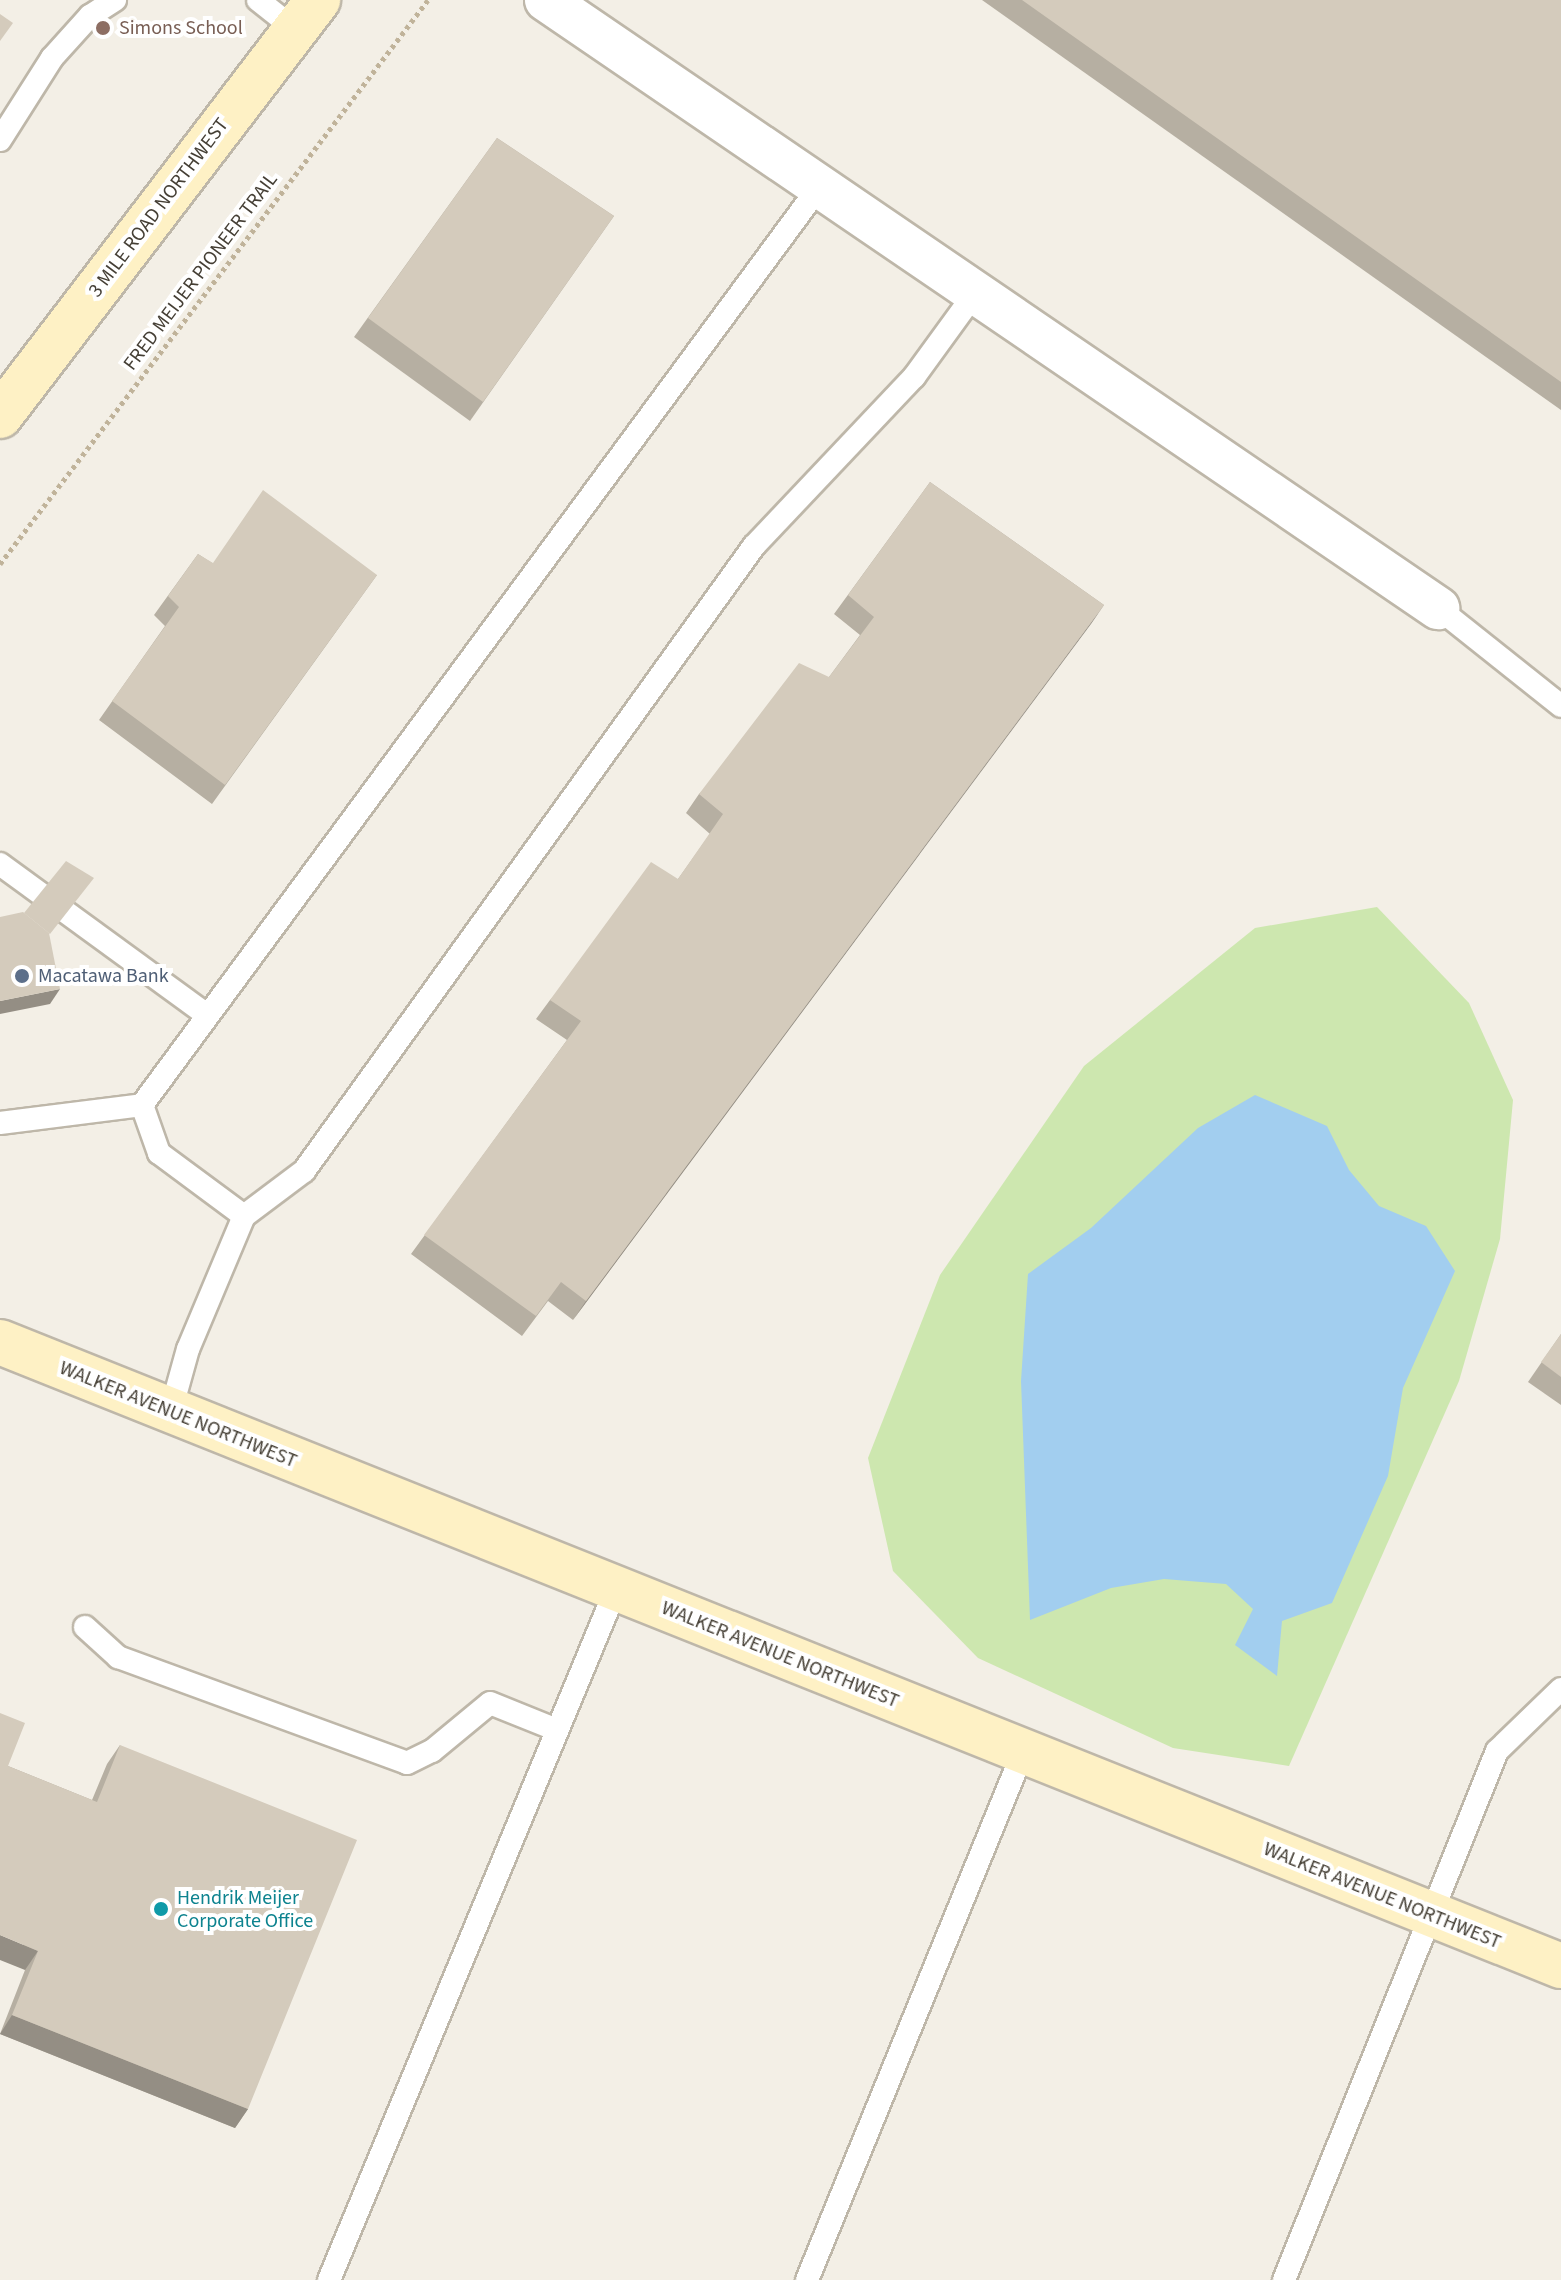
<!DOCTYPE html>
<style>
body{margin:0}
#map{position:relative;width:1561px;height:2280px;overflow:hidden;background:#f3efe6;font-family:"Source Sans 3",sans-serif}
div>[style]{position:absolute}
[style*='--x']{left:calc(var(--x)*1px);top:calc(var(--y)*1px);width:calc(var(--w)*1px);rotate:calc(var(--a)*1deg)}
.green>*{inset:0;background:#cde7af}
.water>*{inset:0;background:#a2ceef}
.path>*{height:5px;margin-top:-2.5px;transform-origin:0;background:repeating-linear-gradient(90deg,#c0b39a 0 4px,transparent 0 8px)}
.roads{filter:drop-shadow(2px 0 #beb7a9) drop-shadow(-2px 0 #beb7a9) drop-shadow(0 2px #beb7a9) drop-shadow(0 -2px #beb7a9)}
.service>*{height:22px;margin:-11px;padding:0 11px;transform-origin:11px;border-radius:11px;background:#fff}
.minor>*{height:42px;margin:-21px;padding:0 21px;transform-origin:21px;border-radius:21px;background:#fff}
.secondary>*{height:44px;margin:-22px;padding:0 22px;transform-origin:22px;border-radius:22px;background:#fef1c5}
.wall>*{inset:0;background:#b6afa2}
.shaded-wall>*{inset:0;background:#948e84}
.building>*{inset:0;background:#d4cbbc}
.dots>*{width:22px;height:22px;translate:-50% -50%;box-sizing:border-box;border:4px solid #fff;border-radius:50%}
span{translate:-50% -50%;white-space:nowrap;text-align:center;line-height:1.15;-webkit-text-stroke:8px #fff;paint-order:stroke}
.education-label{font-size:20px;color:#785e54}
.left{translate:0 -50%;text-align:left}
.street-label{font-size:20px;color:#453f35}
.service-label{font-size:20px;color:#4e5e75}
.culture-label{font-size:20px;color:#0d838f}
</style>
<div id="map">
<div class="green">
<div style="clip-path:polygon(1377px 907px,1469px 1003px,1513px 1100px,1500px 1239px,1459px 1381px,1289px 1766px,1173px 1748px,978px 1658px,893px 1571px,868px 1458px,940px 1275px,1084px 1066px,1255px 928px)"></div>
</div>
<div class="water">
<div style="clip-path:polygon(1255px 1095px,1327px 1126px,1349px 1170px,1379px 1206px,1426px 1226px,1455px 1271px,1403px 1388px,1388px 1476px,1332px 1603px,1282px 1621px,1277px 1676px,1235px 1645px,1253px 1609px,1226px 1584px,1164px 1579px,1111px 1588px,1030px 1620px,1021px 1381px,1028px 1274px,1091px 1228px,1198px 1128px)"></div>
</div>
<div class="path">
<div style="--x:0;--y:564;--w:708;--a:-52.81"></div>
</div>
<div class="roads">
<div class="service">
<div style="--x:258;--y:0;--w:48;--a:38.3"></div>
<div style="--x:0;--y:140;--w:97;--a:-57.6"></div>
<div style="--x:52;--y:58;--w:57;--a:-47.9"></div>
<div style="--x:90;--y:16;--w:30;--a:-33"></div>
<div style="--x:1438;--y:608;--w:157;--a:38.5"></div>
<div style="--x:0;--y:864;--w:256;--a:36.1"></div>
<div style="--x:142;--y:1105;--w:1141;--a:-53.59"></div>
<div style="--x:0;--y:1123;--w:143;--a:-7.2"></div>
<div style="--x:142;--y:1105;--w:51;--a:70.5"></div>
<div style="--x:159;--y:1153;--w:106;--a:36.5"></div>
<div style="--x:244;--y:1216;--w:144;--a:112.8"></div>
<div style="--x:188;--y:1349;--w:67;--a:105.5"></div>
<div style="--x:244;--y:1216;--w:75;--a:-36.9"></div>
<div style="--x:304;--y:1171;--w:770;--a:-54.25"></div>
<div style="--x:754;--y:546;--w:233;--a:-46.6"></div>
<div style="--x:914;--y:377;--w:104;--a:-54"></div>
<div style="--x:85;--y:1627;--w:45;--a:42.3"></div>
<div style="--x:118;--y:1657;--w:308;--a:20.1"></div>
<div style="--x:407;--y:1763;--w:28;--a:-26"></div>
<div style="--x:432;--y:1751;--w:75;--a:-39.6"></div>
<div style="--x:490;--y:1703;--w:72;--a:21.9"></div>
<div style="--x:329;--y:2280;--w:748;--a:-67.44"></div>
<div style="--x:807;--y:2280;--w:570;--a:-67.75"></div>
<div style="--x:1284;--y:2280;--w:570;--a:-68.07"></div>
<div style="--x:1497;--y:1751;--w:89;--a:-44.1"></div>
</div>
<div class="minor">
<div style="--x:546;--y:0;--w:1080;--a:34.28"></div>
</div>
<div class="secondary">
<div style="--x:0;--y:416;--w:524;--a:-52.6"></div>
<div style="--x:0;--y:1342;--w:1681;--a:21.79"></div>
</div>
</div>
<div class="wall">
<div style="clip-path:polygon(982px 0,1561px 0,1561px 410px)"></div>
<div style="clip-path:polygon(497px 138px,614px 216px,470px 421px,354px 337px)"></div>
<div style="clip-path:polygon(930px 482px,1104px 605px,573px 1320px,548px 1301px,522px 1336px,411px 1254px,567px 1040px,536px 1019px,550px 1000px,678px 879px,710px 834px,686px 813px,699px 794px,829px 677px,860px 635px,834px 614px)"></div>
<div style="clip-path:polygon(198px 554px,212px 563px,377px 575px,212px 804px,99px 720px,165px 626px,154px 615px)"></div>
<div style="clip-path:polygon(1561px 1334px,1561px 1405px,1528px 1382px)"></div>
<div style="clip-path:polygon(120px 1745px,248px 2109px,235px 2128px,0 2034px,25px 1970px,8px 1766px,92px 1800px,107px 1764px)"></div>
</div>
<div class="shaded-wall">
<div style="clip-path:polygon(1104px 605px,1091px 624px,573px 1320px,586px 1301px)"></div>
<div style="clip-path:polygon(60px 989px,50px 1004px,0 1014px,0 1001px)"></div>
<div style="clip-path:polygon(0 1935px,38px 1951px,25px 1970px,0 1960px)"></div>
<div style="clip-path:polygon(12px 2015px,248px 2109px,235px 2128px,0 2034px)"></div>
</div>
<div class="building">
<div style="clip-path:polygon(1022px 0,1561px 0,1561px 382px)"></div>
<div style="clip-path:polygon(0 14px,13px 23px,0 41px)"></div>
<div style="clip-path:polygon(497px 138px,614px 216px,483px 402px,368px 318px)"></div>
<div style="clip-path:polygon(930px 482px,1104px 605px,586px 1301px,561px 1282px,536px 1316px,424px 1235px,581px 1021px,550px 1000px,651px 862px,678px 879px,723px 814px,699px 794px,799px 663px,829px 677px,874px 617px,848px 595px)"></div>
<div style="clip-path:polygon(263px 490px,377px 575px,225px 785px,112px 701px,179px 607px,168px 596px,198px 554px,213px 563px)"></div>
<div style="clip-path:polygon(66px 861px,94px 878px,50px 934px,24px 913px)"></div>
<div style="clip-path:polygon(23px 912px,49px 933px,60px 989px,0 1001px,0 917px)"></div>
<div style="clip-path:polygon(1561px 1334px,1561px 1377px,1541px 1362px)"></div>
<div style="clip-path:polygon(0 1713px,25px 1723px,8px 1766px,97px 1802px,120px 1745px,357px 1840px,248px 2109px,12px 2015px,38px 1951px,0 1935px)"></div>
</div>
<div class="dots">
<div style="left:103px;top:28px;background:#8d6e63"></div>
<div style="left:22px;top:976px;background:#5c6f8a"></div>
<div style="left:161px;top:1909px;background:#0f9aa8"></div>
</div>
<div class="education-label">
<span class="left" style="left:119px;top:28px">Simons School</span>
</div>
<div class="street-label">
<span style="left:159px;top:208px;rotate:-53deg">3 MILE ROAD NORTHWEST</span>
<span style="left:201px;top:272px;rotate:-53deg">FRED MEIJER PIONEER TRAIL</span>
<span style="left:178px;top:1415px;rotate:22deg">WALKER AVENUE NORTHWEST</span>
<span style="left:780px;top:1655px;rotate:22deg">WALKER AVENUE NORTHWEST</span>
<span style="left:1382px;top:1896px;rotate:22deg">WALKER AVENUE NORTHWEST</span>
</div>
<div class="service-label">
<span class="left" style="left:38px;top:976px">Macatawa Bank</span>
</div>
<div class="culture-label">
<span class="left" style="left:177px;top:1910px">Hendrik Meijer<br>Corporate Office</span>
</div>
</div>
